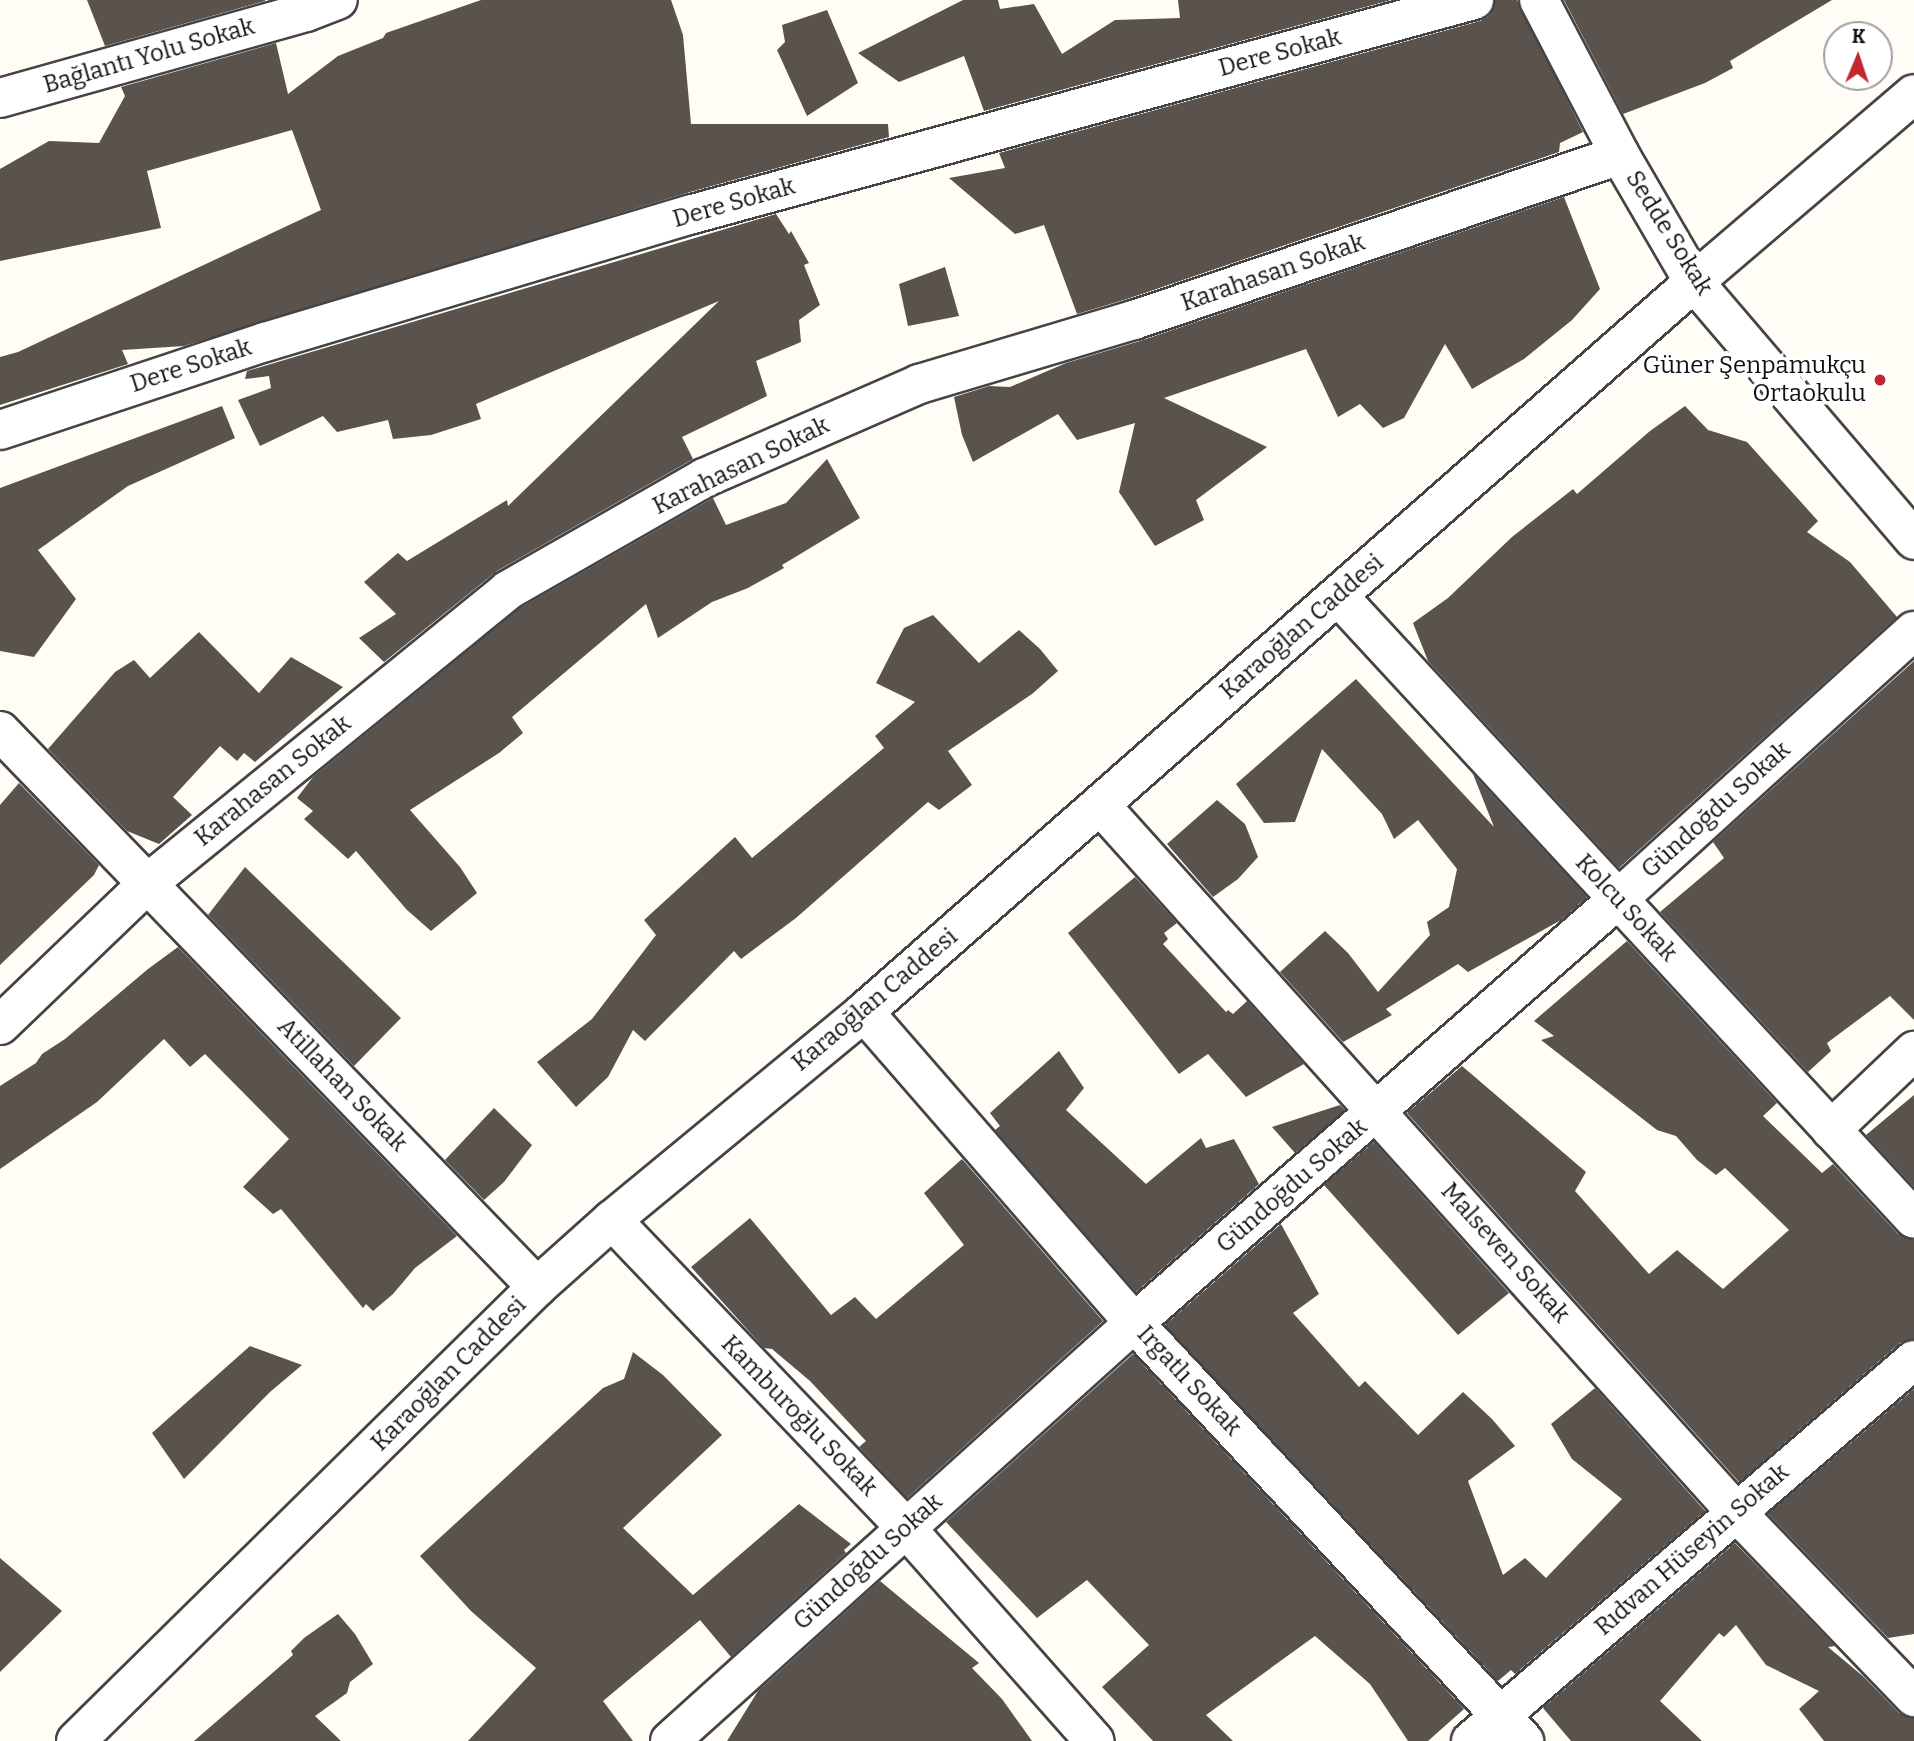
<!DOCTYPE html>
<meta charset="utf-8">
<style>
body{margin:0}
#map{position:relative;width:1914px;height:1741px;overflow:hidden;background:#fffdf5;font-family:Bitter,serif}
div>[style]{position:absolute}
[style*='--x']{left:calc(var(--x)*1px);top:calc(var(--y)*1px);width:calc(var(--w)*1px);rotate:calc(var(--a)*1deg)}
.building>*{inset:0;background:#5a524d}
.roads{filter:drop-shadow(2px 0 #444) drop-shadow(-2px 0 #444) drop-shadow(0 2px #444) drop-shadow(0 -2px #444)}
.minor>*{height:38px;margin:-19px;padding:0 19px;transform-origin:19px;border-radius:19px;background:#fff}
.dots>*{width:19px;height:19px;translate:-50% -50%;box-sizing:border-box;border:4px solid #fff;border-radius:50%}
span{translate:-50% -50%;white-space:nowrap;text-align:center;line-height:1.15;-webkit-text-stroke:7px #fff;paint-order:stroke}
.street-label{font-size:24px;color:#111}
.poi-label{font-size:24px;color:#111}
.right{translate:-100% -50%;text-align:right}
.north{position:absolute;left:1823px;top:21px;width:70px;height:70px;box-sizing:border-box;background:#fff;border:2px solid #a0a0a0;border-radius:50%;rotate:2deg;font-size:19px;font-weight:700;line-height:28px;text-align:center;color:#111}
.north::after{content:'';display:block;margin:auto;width:24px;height:32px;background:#c4262e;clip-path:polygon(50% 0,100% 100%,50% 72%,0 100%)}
</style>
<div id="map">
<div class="building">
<div style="clip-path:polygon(87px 0,265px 0,265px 1px,105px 46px)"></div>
<div style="clip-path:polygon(481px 0,671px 0,683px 35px,691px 124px,888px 124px,889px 137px,683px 194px,184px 346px,122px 350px,128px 364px,0 405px,0 357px,18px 352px,321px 210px,292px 130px,147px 171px,161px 228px,0 261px,0 169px,49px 141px,99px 143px,125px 96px,121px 87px,276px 43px,288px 94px,338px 56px,383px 38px,386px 33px)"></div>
<div style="clip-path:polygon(963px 0,998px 0,1000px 9px,1034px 4px,1062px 54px,1115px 20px,1180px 18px,1178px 0,1391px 0,984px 111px,964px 56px,899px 82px,858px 53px)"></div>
<div style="clip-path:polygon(1495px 0,1517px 0,1583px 132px,1560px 143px,1559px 152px,1127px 299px,1077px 314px,1044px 225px,1015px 234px,949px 178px,1005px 168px,999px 153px,1480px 21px,1490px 15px)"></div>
<div style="clip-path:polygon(1564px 0,1832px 0,1730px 61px,1733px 68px,1705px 83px,1623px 114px)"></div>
<div style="clip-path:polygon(827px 10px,858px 83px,807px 116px,777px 50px,785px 42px,782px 25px)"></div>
<div style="clip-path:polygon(1564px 197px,1600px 289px,1572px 320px,1524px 359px,1472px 389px,1445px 344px,1404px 418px,1383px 428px,1360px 404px,1338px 417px,1306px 349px,1164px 398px,1267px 447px,1196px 500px,1204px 520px,1155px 546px,1119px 492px,1135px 423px,1077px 440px,1058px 414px,973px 462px,962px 435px,954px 397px,989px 386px,1010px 387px,1066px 363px,1140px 341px)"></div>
<div style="clip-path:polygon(776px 214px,789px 234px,791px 231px,809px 263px,804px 265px,820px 305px,799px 320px,801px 342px,756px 361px,767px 396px,682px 437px,693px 459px,497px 571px,384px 662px,359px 638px,396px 614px,364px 582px,398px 553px,407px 561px,507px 500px,508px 506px,719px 301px,476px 404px,481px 419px,431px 435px,393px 439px,388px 420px,337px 432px,323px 416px,260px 446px,238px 400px,271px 388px,269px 376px,245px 379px,247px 371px)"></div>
<div style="clip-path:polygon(945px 267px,959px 316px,908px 326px,899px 284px)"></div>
<div style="clip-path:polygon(222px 406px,235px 438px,128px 486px,38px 550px,76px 599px,34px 657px,0 651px,0 488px)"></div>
<div style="clip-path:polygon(1685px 406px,1708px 430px,1747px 442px,1818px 521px,1807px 532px,1850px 562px,1897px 617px,1619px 868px,1428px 661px,1413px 623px,1448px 598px,1512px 537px,1573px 489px,1577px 494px,1650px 431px)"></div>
<div style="clip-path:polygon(827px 459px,860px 518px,782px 565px,784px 568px,748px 588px,712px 602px,658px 638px,646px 604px,512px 717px,523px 733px,499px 753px,410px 810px,460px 867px,477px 893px,431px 931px,407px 910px,356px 851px,348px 859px,304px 819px,313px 811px,297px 798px,313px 777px,520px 608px,713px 498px,726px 525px,786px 503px)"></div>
<div style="clip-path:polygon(933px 615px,979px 663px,1019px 630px,1040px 649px,1058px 671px,1032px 694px,948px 751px,972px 785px,939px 810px,928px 802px,796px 918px,741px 959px,734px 951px,645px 1041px,633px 1030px,608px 1077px,576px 1107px,537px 1062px,592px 1019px,656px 935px,644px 920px,735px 837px,752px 858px,884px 748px,875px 736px,915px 702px,876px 683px,904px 628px)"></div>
<div style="clip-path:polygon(199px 632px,259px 693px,291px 657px,343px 687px,255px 762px,244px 753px,237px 761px,220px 746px,173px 797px,192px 815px,159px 844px,127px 831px,48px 749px,115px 672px,134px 660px,150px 678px)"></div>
<div style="clip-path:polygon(1914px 661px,1914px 1020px,1890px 996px,1827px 1043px,1831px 1051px,1808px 1072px,1660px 912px,1724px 858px,1713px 842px)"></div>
<div style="clip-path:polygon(1356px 679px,1494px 827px,1473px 774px,1587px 897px,1561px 920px,1468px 972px,1458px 964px,1386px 1009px,1392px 1015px,1343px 1042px,1280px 972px,1325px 931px,1348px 953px,1378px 992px,1430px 935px,1427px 922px,1449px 907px,1457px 869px,1418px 820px,1394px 839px,1382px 814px,1322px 749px,1295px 822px,1264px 823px,1236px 784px)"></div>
<div style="clip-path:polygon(19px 783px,99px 865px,94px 875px,0 965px,0 805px)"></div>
<div style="clip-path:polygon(1217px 800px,1245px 824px,1258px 857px,1238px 879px,1213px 897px,1167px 844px)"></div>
<div style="clip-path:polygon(245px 867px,401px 1018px,354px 1066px,208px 915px)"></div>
<div style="clip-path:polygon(1135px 877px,1177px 923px,1164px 933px,1168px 939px,1163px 944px,1226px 1012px,1228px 1010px,1233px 1014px,1247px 1001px,1304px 1064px,1246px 1097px,1208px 1054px,1179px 1074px,1068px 933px)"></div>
<div style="clip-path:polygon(1627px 941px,1777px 1103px,1763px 1116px,1822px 1173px,1833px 1164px,1898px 1234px,1914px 1240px,1914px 1339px,1900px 1343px,1739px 1482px,1407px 1113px,1462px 1066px,1586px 1172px,1575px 1191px,1649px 1274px,1677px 1250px,1723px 1289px,1789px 1230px,1725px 1168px,1716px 1175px,1697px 1160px,1676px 1136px,1657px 1130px,1541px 1040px,1554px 1036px,1534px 1021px)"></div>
<div style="clip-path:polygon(178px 947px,457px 1236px,415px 1268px,393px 1294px,373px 1311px,366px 1304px,363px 1308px,281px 1209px,273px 1214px,243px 1187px,289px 1139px,205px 1054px,190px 1067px,164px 1039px,97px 1102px,0 1169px,0 1086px,36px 1063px,42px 1054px,65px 1039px,148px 969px)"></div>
<div style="clip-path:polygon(1059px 1051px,1084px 1088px,1066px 1110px,1146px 1184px,1201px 1138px,1206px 1148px,1234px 1139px,1259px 1184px,1136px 1292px,995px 1130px,1000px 1126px,990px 1113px)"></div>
<div style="clip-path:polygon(1914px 1095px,1914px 1187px,1866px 1135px)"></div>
<div style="clip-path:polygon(1340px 1105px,1345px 1110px,1295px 1153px,1272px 1127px)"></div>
<div style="clip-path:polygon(494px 1108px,532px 1145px,504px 1182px,484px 1200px,445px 1160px)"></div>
<div style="clip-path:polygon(1374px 1142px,1509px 1293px,1458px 1335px,1324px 1185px)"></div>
<div style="clip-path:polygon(962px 1159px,1103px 1321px,907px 1498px,859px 1447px,866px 1441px,810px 1381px,772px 1349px,764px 1348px,691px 1267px,750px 1218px,831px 1315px,855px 1297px,876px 1319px,964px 1245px,924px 1193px)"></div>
<div style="clip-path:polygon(1281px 1224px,1319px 1294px,1293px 1313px,1359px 1387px,1365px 1381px,1418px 1435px,1463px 1392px,1492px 1419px,1515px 1446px,1468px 1481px,1503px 1575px,1525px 1558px,1546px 1578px,1622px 1499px,1572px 1459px,1551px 1424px,1595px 1388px,1705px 1511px,1515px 1674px,1511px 1670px,1498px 1681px,1165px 1325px)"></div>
<div style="clip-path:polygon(250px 1346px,302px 1365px,270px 1392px,184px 1479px,152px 1433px)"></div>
<div style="clip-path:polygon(633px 1352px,663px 1375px,722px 1435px,623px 1528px,693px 1595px,799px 1504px,851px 1544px,844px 1550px,846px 1553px,731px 1657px,700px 1620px,603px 1701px,633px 1741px,468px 1741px,536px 1668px,471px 1611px,420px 1556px,603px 1388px,624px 1379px)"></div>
<div style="clip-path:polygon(1133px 1354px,1464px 1709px,1428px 1741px,1408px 1741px,1370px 1684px,1315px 1636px,1206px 1715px,1233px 1741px,1153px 1741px,1102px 1687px,1149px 1645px,1087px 1580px,1037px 1618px,946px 1522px)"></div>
<div style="clip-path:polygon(1914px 1389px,1914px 1634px,1888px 1638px,1768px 1514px)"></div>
<div style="clip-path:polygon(1735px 1543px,1835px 1646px,1828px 1647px,1864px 1677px,1899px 1713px,1914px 1718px,1914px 1741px,1824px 1741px,1799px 1709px,1819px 1691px,1766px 1665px,1736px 1625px,1724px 1637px,1719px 1633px,1660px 1701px,1702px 1741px,1571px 1741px,1543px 1708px)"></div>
<div style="clip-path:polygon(0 1558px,62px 1611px,0 1672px)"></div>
<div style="clip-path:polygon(880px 1581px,979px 1663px,972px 1668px,1002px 1699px,1032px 1741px,727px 1741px,758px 1691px)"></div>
<div style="clip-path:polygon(338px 1614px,355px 1634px,373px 1664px,350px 1682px,347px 1693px,315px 1716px,341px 1741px,194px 1741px,293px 1655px,291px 1651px,304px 1638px)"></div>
</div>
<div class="roads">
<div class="minor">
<div style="--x:1539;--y:0;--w:175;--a:62.4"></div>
<div style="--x:1620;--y:155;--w:147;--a:59.8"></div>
<div style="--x:1694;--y:282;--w:339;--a:49.5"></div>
<div style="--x:0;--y:98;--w:318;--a:-15.7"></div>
<div style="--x:306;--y:12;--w:34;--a:-21"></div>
<div style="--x:0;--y:430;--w:279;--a:-18.4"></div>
<div style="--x:265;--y:342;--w:443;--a:-16.7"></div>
<div style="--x:689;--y:215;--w:814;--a:-15.32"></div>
<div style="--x:1338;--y:596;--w:848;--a:47.24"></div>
<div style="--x:0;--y:731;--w:773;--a:46"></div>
<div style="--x:1100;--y:805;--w:951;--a:48.03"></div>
<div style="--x:1736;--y:1512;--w:257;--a:46.1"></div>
<div style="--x:864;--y:1012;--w:412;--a:49"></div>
<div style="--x:1134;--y:1323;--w:572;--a:46.98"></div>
<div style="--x:0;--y:1025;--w:205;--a:-43.8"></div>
<div style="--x:148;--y:883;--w:464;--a:-39.1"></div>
<div style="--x:508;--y:590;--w:226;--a:-29.7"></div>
<div style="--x:704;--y:478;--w:235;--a:-23.6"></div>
<div style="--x:919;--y:384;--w:224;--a:-16.6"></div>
<div style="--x:1134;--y:320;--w:513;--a:-18.75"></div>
<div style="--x:1831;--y:1130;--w:115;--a:-43.6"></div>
<div style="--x:612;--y:1220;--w:424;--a:46.3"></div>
<div style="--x:905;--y:1527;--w:286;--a:48.5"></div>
<div style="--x:76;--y:1741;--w:647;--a:-44.56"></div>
<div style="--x:537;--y:1287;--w:101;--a:-41.8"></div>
<div style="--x:612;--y:1220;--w:327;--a:-39.5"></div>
<div style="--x:864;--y:1012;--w:1105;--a:-41.33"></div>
<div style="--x:1694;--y:282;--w:289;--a:-40.5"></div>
<div style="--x:670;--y:1741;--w:625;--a:-42.01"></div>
<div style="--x:1134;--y:1323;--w:643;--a:-41.22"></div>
<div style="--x:1618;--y:899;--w:399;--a:-42.2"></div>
<div style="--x:1471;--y:1741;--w:584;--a:-40.7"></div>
</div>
</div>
<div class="dots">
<div style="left:1880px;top:380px;background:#c4262e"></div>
</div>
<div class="street-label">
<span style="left:1280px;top:53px;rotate:-15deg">Dere Sokak</span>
<span style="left:149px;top:56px;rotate:-16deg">Bağlantı Yolu Sokak</span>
<span style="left:734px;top:203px;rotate:-16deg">Dere Sokak</span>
<span style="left:1669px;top:233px;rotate:58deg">Sedde Sokak</span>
<span style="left:1273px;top:273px;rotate:-19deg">Karahasan Sokak</span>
<span style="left:191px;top:366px;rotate:-18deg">Dere Sokak</span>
<span style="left:741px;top:466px;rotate:-26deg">Karahasan Sokak</span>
<span style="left:1302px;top:627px;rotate:-41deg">Karaoğlan Caddesi</span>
<span style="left:273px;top:781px;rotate:-39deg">Karahasan Sokak</span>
<span style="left:1716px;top:810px;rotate:-42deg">Gündoğdu Sokak</span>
<span style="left:1626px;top:908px;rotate:47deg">Kolcu Sokak</span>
<span style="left:875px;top:1000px;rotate:-40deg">Karaoğlan Caddesi</span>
<span style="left:342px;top:1085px;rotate:46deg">Atillahan Sokak</span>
<span style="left:1292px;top:1186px;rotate:-41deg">Gündoğdu Sokak</span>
<span style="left:1505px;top:1253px;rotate:48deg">Malseven Sokak</span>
<span style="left:449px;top:1374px;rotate:-45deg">Karaoğlan Caddesi</span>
<span style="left:1189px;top:1381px;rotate:47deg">Irgatlı Sokak</span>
<span style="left:799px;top:1416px;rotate:46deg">Kamburoğlu Sokak</span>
<span style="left:1692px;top:1550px;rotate:-41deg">Rıdvan Hüseyin Sokak</span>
<span style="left:868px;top:1562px;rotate:-42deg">Gündoğdu Sokak</span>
</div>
<div class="poi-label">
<span class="right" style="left:1866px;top:380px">Güner Şenpamukçu<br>Ortaokulu</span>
</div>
<div class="north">K</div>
</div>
